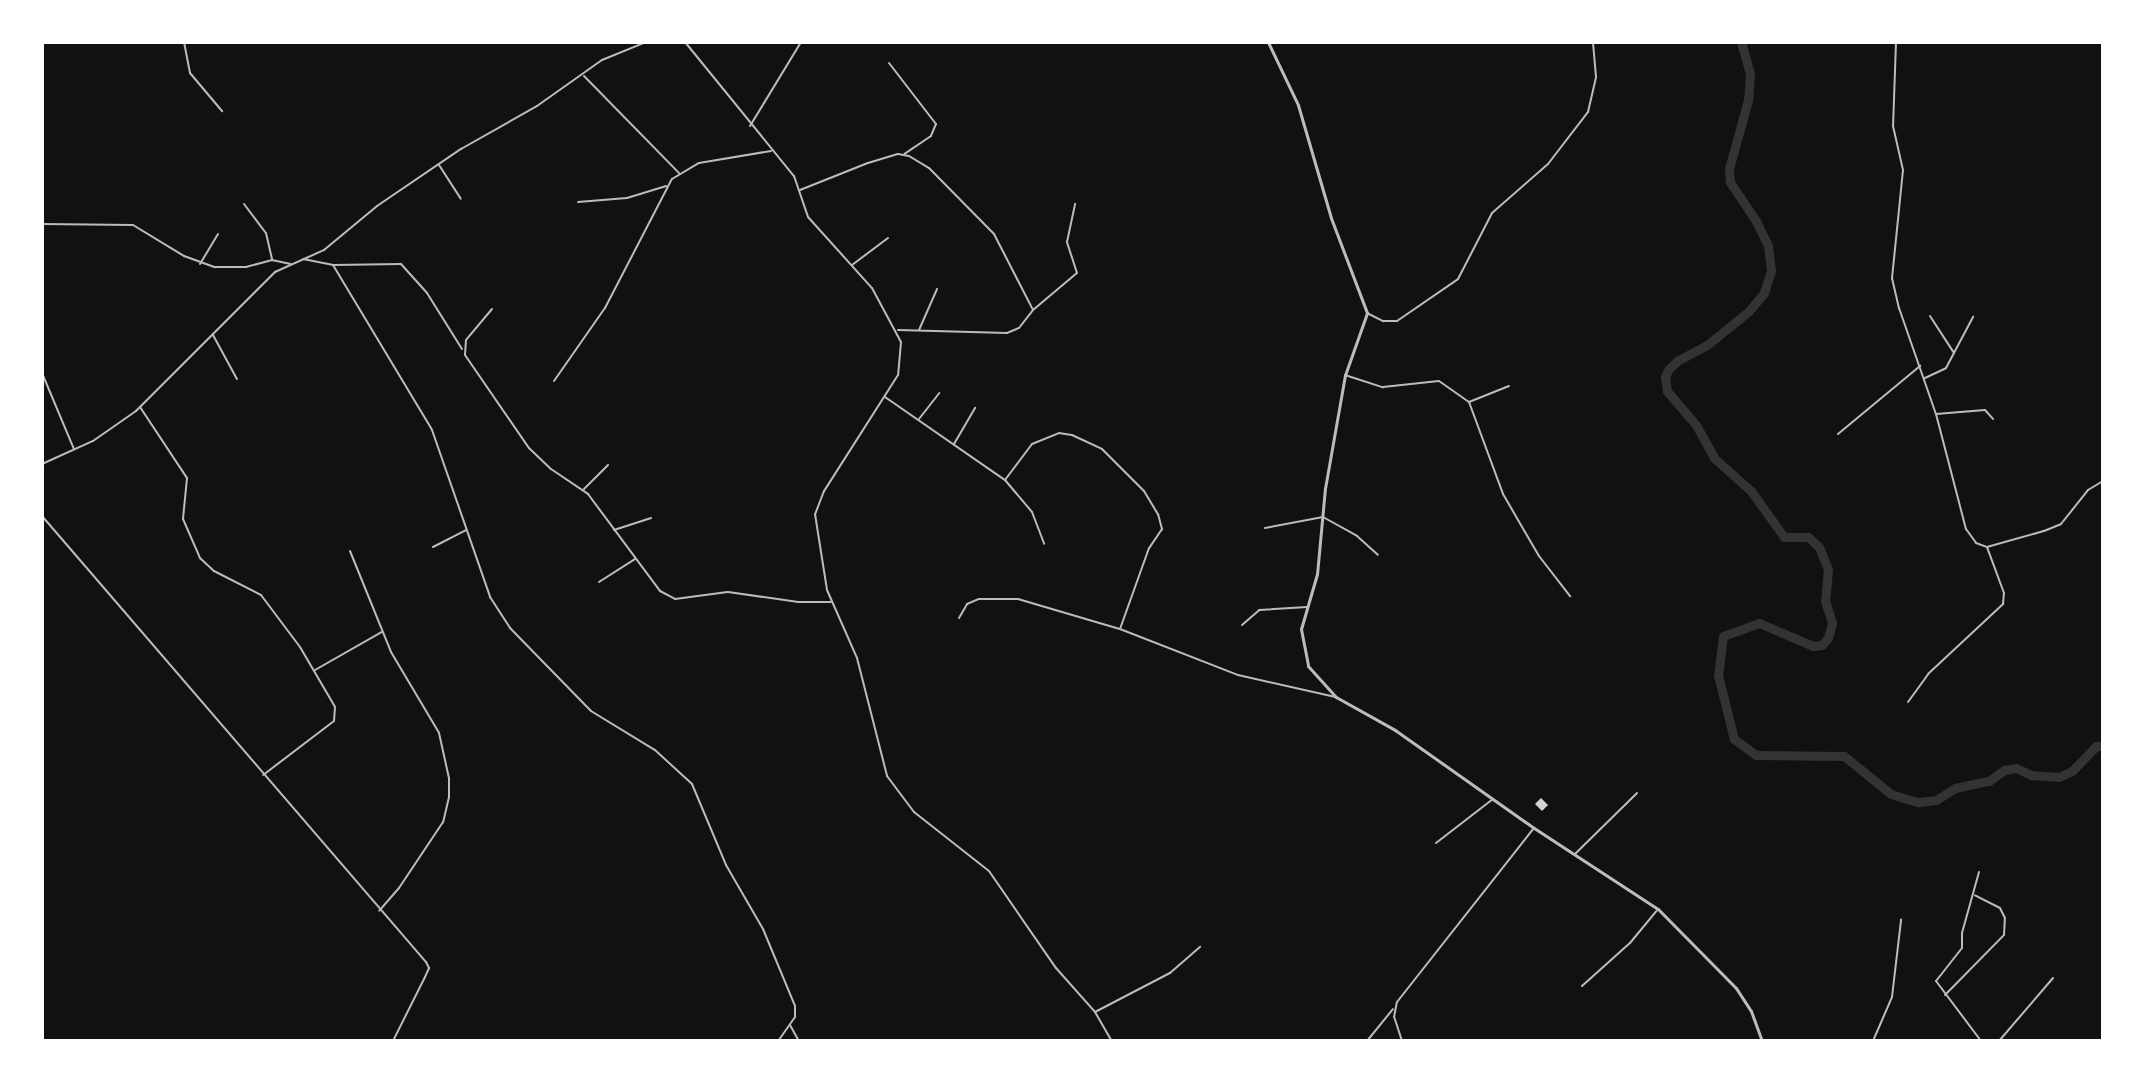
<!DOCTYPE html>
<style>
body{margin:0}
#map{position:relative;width:2145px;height:1083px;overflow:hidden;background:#111;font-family:"Libre Baskerville",serif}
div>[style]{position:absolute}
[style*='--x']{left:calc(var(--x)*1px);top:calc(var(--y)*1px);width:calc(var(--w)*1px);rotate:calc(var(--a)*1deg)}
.river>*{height:9px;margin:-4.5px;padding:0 4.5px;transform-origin:4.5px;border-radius:4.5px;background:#333}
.building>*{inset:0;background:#d3d3d3}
.minor>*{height:2px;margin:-1px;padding:0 1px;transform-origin:1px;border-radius:1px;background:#bcbcbc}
.tertiary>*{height:3px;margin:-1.5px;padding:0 1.5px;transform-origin:1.5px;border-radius:1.5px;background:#bcbcbc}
span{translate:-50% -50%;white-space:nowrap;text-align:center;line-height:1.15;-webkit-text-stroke:6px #fff;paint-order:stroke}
.frame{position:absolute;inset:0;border:44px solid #fff;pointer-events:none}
</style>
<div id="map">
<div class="river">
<div style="--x:1741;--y:42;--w:32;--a:74"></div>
<div style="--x:1750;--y:73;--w:27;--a:94"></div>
<div style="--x:1748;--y:100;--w:72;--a:105.4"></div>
<div style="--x:1729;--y:169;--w:13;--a:86"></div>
<div style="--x:1730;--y:182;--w:47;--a:56.3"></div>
<div style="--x:1756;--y:221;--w:28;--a:64"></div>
<div style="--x:1768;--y:246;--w:25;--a:83"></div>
<div style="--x:1771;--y:271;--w:23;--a:108"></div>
<div style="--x:1764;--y:293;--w:23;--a:130"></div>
<div style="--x:1749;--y:311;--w:54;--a:141"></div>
<div style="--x:1707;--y:345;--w:34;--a:152"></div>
<div style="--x:1677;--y:361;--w:13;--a:135"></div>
<div style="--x:1668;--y:370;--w:8;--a:113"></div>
<div style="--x:1665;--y:377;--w:14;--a:82"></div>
<div style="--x:1667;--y:391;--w:45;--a:49.5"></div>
<div style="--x:1696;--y:425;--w:38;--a:61"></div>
<div style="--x:1714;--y:458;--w:50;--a:41.7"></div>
<div style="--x:1751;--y:491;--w:57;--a:54.3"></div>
<div style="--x:1784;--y:537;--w:24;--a:0"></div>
<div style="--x:1808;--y:537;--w:15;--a:42"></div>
<div style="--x:1819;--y:547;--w:24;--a:68"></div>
<div style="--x:1828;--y:569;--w:32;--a:95"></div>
<div style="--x:1825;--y:601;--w:23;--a:72"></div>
<div style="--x:1832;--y:623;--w:16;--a:105"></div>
<div style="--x:1828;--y:638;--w:9;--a:131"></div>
<div style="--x:1822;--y:645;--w:9;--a:174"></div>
<div style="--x:1813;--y:646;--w:59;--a:-156.9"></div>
<div style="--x:1759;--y:623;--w:38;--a:160"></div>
<div style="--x:1723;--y:636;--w:39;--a:97"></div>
<div style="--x:1718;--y:675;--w:66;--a:76"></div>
<div style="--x:1734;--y:739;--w:27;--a:36"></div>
<div style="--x:1756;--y:755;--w:88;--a:0.7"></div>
<div style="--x:1844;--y:756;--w:60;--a:39"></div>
<div style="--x:1891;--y:794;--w:28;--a:17"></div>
<div style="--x:1918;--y:802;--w:18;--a:-6"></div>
<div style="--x:1936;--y:800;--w:22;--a:-32"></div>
<div style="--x:1955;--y:788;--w:35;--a:-12"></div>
<div style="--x:1989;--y:781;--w:19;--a:-36"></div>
<div style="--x:2004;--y:770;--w:12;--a:-9"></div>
<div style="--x:2016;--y:768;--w:17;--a:25"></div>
<div style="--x:2031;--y:775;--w:28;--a:4"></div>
<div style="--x:2059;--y:777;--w:14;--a:-25"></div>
<div style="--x:2072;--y:771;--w:35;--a:-46"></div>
<div style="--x:2096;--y:746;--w:7;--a:0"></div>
</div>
<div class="building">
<div style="clip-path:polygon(1541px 798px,1548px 805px,1542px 811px,1535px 804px)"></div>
</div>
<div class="minor">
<div style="--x:184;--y:42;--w:32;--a:79"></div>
<div style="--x:190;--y:73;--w:50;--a:49.9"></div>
<div style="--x:685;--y:42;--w:173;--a:50.9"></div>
<div style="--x:794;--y:176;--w:43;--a:71.1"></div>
<div style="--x:808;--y:217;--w:96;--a:48"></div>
<div style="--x:872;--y:288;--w:61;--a:61.8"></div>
<div style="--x:901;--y:342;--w:33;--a:95"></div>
<div style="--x:898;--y:375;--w:138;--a:122.5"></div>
<div style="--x:824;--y:491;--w:25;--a:111"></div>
<div style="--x:815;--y:514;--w:77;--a:81"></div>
<div style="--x:827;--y:590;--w:74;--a:66.2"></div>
<div style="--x:857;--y:658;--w:122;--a:75.7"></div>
<div style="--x:887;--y:776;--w:45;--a:53.1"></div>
<div style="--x:914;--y:812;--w:95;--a:38.2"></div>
<div style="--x:989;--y:871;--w:118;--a:55.4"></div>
<div style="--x:1056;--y:968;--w:59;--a:48.4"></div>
<div style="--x:1095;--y:1012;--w:34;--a:60"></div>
<div style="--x:1896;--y:42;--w:84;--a:92"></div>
<div style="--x:1893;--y:126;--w:45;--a:77.2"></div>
<div style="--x:1903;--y:170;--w:109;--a:95.8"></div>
<div style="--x:1892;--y:278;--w:31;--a:77"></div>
<div style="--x:1899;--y:308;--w:112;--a:70.8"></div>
<div style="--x:1936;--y:414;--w:119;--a:75.4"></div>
<div style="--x:1966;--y:529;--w:17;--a:54"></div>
<div style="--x:1976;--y:543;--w:12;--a:20"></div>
<div style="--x:1987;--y:547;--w:59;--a:-15.7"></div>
<div style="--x:2044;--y:531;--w:18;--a:-22"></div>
<div style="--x:2061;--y:524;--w:43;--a:-51.5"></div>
<div style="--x:2088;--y:490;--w:17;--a:-31"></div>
<div style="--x:889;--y:63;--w:77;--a:52.4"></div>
<div style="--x:936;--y:124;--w:13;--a:113"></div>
<div style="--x:931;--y:136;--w:32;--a:146"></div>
<div style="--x:584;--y:76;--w:136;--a:45.6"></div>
<div style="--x:750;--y:126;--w:98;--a:-58.7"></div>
<div style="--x:439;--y:165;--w:40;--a:57.1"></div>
<div style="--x:800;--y:190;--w:73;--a:-21.7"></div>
<div style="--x:868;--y:163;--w:31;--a:-17"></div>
<div style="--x:898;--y:154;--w:11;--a:10"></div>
<div style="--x:909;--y:156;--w:23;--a:31"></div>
<div style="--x:929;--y:168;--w:93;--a:45.4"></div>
<div style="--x:994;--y:234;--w:85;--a:62.8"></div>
<div style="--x:578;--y:202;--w:49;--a:-4.7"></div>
<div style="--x:627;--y:198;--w:41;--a:-17.1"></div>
<div style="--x:244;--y:204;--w:36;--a:53"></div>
<div style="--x:266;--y:233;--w:28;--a:77"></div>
<div style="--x:42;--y:224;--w:91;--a:0.6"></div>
<div style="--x:133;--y:225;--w:60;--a:31.3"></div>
<div style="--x:184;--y:256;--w:33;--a:20"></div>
<div style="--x:215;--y:267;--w:31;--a:0"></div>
<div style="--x:246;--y:267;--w:27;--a:-15"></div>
<div style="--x:272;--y:260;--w:19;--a:12"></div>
<div style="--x:303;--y:259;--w:31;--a:11"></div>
<div style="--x:333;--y:265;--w:192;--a:59"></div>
<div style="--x:432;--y:430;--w:177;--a:70.8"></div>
<div style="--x:490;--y:597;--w:37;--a:57"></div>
<div style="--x:510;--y:628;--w:116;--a:45.7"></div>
<div style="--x:591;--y:711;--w:75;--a:31.4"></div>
<div style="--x:655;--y:750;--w:50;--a:42.6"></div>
<div style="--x:692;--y:784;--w:88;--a:67.2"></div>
<div style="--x:726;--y:865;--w:74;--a:60"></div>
<div style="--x:763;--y:929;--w:83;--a:67.4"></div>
<div style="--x:795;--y:1006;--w:11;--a:90"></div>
<div style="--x:795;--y:1017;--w:29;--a:125"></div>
<div style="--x:200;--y:264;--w:35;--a:-59"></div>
<div style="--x:333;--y:265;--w:68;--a:-0.8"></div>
<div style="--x:401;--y:264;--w:39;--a:48"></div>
<div style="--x:427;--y:293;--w:66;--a:58"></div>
<div style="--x:852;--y:265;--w:45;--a:-36.9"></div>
<div style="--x:492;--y:309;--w:40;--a:130"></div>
<div style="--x:466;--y:340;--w:15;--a:94"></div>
<div style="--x:465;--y:355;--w:113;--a:55.5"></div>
<div style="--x:529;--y:448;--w:30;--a:44"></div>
<div style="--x:551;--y:469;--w:45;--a:34"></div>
<div style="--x:588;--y:494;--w:121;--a:53.4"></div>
<div style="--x:660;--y:591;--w:17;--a:28"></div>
<div style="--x:675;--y:599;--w:53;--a:-7.5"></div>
<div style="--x:728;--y:592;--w:71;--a:8.1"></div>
<div style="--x:798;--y:602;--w:33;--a:0"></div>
<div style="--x:1367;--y:313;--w:18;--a:27"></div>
<div style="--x:1383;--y:321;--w:14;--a:0"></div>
<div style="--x:1397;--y:321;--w:74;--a:-34.5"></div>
<div style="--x:1458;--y:279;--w:74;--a:-62.7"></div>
<div style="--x:1492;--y:213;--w:74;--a:-41.2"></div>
<div style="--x:1548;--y:164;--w:66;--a:-52.4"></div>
<div style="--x:1588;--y:112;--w:36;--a:-77"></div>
<div style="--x:1596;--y:77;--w:35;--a:-95"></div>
<div style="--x:1930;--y:316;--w:44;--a:57"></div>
<div style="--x:898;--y:330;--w:109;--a:1.6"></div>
<div style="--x:1007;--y:333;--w:13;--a:-23"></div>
<div style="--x:1019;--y:328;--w:23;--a:-52"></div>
<div style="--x:1033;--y:310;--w:57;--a:-40.1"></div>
<div style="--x:1077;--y:273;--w:33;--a:-108"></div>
<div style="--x:1067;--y:242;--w:39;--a:-78"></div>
<div style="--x:919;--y:330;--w:45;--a:-66.3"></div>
<div style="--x:213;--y:335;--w:50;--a:61.4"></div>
<div style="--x:42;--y:373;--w:82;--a:67.2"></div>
<div style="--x:1345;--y:375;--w:40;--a:18"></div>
<div style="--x:1383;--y:387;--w:56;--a:-6.1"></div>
<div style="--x:1439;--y:381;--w:37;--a:35"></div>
<div style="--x:1469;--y:402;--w:98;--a:69.7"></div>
<div style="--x:1503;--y:494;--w:72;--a:59.9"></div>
<div style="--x:1539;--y:556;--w:51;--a:52.2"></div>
<div style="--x:1925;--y:378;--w:23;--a:-25"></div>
<div style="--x:1946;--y:368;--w:58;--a:-62.1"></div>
<div style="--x:554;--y:381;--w:89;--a:-55.1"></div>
<div style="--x:605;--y:308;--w:145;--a:-62.6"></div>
<div style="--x:672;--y:179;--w:31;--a:-31"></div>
<div style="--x:699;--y:163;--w:73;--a:-9.5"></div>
<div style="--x:885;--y:397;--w:146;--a:34.7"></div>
<div style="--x:1005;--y:480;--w:42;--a:49.8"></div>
<div style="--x:1032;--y:512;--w:34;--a:69"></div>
<div style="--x:1469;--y:402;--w:43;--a:-21.8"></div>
<div style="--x:140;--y:407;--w:85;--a:56.5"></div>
<div style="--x:187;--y:478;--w:41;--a:95.6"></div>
<div style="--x:183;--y:519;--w:43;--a:66.4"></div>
<div style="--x:200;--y:558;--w:19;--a:43"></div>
<div style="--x:214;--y:571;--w:53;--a:27.1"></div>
<div style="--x:261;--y:595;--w:65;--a:53.1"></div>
<div style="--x:300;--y:647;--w:69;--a:59.7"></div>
<div style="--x:335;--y:707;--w:14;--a:94"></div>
<div style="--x:334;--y:721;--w:89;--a:142.7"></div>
<div style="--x:1936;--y:414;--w:49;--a:-4.7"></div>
<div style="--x:1985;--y:410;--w:12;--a:48"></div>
<div style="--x:919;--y:419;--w:33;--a:-52"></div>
<div style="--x:1838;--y:434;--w:107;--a:-39.7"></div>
<div style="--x:954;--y:444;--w:42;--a:-59.7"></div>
<div style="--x:42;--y:464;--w:56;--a:-24.3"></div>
<div style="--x:93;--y:441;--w:52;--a:-34.9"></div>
<div style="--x:136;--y:411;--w:197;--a:-45"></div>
<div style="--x:275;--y:272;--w:54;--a:-24.2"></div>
<div style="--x:324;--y:250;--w:69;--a:-39.7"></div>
<div style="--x:377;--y:206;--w:102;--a:-34.2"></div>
<div style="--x:461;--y:149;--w:87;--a:-29.5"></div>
<div style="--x:537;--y:106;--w:80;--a:-35.3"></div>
<div style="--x:602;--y:60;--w:48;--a:-22.2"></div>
<div style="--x:1005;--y:480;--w:45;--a:-53.1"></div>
<div style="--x:1032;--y:444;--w:29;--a:-22"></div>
<div style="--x:1059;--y:433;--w:13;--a:9"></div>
<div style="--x:1072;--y:435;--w:33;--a:25"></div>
<div style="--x:1102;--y:449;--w:59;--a:45"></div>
<div style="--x:1144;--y:491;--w:27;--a:59"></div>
<div style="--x:1158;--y:514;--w:16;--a:75"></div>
<div style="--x:1162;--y:529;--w:23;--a:124"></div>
<div style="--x:1149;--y:548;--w:86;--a:109.7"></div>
<div style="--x:584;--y:489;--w:34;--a:-45"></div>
<div style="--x:42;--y:516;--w:589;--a:49.27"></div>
<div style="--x:426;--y:962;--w:7;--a:63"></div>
<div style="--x:429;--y:968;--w:10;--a:114"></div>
<div style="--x:425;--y:977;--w:72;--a:116.6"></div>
<div style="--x:1265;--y:528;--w:59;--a:-10.7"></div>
<div style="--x:1323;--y:517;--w:39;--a:29"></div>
<div style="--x:1357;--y:536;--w:28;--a:42"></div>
<div style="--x:614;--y:530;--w:39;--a:-18"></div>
<div style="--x:433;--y:547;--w:37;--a:-27"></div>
<div style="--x:350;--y:551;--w:109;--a:67.9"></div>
<div style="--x:391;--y:652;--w:94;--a:59.3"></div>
<div style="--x:439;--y:733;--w:46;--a:77.5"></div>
<div style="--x:449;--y:778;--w:19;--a:90"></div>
<div style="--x:449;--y:797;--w:26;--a:103"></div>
<div style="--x:443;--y:822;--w:79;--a:123.7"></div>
<div style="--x:399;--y:888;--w:30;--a:131"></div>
<div style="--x:599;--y:582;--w:43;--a:-32.6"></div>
<div style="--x:959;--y:618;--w:16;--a:-60"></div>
<div style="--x:967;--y:604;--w:13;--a:-23"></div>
<div style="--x:979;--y:599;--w:39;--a:0"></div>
<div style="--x:1018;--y:599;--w:106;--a:16.4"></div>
<div style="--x:1120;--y:629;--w:127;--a:21.3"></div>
<div style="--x:1238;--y:675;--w:100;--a:12.7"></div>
<div style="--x:1242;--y:625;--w:23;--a:-41"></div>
<div style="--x:1259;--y:610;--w:48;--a:-3.6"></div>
<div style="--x:315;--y:670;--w:77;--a:-29.6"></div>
<div style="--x:1908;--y:702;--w:34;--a:-54"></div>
<div style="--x:1928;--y:674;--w:103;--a:-43"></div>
<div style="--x:2003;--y:604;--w:11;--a:-85"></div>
<div style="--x:2004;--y:593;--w:49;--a:-110.3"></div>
<div style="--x:1436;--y:843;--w:72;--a:-37.7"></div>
<div style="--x:1575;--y:854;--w:87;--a:-44.5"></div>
<div style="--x:1979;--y:872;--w:63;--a:105.6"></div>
<div style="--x:1962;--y:933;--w:15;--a:90"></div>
<div style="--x:1962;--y:948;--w:42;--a:128.2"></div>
<div style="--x:1936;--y:981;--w:75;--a:53.1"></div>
<div style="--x:1582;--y:986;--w:64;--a:-41.9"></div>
<div style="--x:1630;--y:943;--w:44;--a:-50.5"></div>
<div style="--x:1945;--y:995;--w:84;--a:-45.5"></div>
<div style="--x:2004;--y:935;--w:17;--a:-87"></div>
<div style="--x:2005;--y:918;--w:11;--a:-117"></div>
<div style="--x:2000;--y:908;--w:28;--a:-153"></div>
<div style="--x:1095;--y:1012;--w:85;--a:-27.5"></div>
<div style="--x:1170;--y:973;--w:40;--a:-41"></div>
<div style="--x:790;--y:1025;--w:18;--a:61"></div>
<div style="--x:1367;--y:1041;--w:41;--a:-50.9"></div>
<div style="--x:1402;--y:1041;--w:25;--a:-108"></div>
<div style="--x:1394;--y:1017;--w:15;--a:-79"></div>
<div style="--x:1397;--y:1002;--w:221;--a:-51.8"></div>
<div style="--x:1873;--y:1041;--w:48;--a:-66.6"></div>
<div style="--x:1892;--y:997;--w:78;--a:-83.3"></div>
<div style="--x:1999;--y:1041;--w:83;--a:-49.4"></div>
</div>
<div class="tertiary">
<div style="--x:1268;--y:42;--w:70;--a:64.5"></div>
<div style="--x:1298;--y:105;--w:118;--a:73.7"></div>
<div style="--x:1331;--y:218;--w:102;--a:69.2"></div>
<div style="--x:1367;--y:313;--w:66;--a:109.5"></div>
<div style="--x:1345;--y:375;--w:115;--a:100"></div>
<div style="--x:1325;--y:488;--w:86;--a:95.3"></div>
<div style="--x:1317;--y:574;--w:57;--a:106.2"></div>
<div style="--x:1301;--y:629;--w:38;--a:79"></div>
<div style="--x:1308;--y:666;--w:42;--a:47.9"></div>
<div style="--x:1336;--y:697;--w:68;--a:29.2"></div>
<div style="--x:1395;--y:730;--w:170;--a:35.2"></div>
<div style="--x:1534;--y:828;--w:148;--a:33.2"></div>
<div style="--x:1658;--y:909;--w:111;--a:45.4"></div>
<div style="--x:1736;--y:988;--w:27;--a:57"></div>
<div style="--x:1751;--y:1011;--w:32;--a:70"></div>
</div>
<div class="frame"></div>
</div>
